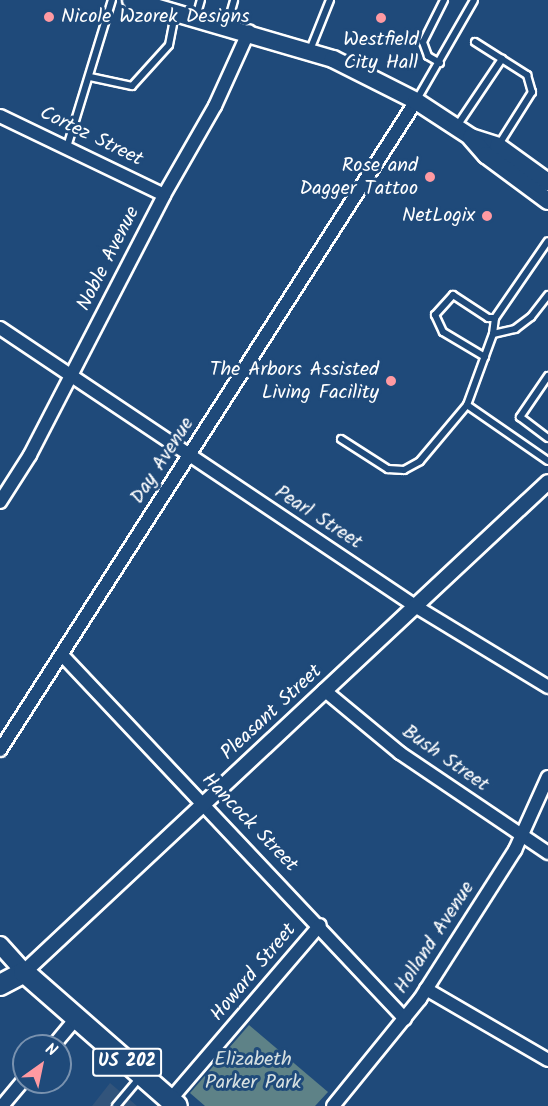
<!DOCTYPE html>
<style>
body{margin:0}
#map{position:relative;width:548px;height:1106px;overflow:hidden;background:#1f4a7a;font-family:Kalam,sans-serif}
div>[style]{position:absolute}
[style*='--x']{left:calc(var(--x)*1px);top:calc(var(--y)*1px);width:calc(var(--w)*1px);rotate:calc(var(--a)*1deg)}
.built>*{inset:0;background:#32547b}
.green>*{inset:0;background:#5e8287}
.roads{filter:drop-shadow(2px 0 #fff) drop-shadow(-2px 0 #fff) drop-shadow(0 2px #fff) drop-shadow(0 -2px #fff)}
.service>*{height:6px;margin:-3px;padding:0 3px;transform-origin:3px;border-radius:3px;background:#1f4a7a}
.minor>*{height:12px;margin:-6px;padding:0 6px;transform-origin:6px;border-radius:6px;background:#1f4a7a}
.tertiary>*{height:14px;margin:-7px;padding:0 7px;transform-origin:7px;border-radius:7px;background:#1f4a7a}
.secondary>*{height:16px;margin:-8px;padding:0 8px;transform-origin:8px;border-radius:8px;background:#1f4a7a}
.trunk>*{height:20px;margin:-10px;padding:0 10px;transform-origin:10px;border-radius:10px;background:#1f4a7a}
.dots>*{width:16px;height:16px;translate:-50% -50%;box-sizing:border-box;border:3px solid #1f4a7a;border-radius:50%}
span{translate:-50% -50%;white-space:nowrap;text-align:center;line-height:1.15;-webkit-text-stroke:6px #1f4a7a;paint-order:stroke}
.shield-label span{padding:2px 4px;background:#1f4a7a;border:2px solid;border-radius:4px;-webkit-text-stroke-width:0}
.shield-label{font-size:18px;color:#fff;font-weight:700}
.poi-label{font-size:20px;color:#fff}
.left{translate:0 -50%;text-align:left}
.right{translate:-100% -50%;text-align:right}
.street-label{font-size:20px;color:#fff}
.park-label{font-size:20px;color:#d7e0e1}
.north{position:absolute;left:12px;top:1034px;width:60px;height:60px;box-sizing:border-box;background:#1f4a7a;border:2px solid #7992af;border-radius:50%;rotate:33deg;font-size:16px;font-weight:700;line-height:24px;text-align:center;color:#fff}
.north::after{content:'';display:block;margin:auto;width:21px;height:27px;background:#ff9aa2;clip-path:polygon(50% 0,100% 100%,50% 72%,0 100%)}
</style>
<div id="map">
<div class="built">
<div style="clip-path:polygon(110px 1083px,137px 1106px,92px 1106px)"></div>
</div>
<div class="green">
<div style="clip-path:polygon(249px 1025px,328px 1092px,315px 1106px,205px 1106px,190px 1093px)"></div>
</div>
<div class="roads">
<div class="service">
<div style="--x:196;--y:17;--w:18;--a:-74"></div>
<div style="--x:227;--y:25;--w:26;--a:-74"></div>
<div style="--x:475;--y:42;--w:62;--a:32.4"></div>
<div style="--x:527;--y:75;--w:18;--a:74"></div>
<div style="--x:532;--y:92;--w:64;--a:122.2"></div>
<div style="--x:310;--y:50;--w:54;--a:-68.2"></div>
<div style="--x:440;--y:63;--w:14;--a:-150"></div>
<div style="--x:428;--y:56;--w:15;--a:-110"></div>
<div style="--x:423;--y:42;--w:47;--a:-63.4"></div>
<div style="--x:90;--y:77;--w:43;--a:12.1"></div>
<div style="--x:132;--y:86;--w:55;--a:-47.9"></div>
<div style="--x:169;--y:45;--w:31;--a:-79"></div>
<div style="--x:416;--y:101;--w:116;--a:-60.1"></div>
<div style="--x:457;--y:126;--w:81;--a:-56.1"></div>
<div style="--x:67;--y:147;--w:154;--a:-73"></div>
<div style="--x:493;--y:334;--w:23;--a:-13"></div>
<div style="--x:515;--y:329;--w:20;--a:-37"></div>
<div style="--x:531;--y:317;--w:28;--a:-52"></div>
<div style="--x:485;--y:357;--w:49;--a:-149.2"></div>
<div style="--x:443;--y:332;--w:19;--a:-115"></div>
<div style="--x:435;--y:315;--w:27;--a:-48"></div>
<div style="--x:453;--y:295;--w:42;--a:33.3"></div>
<div style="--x:488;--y:318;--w:7;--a:0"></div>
<div style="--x:548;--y:376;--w:50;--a:124.3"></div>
<div style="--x:520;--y:417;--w:35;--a:37"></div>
<div style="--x:467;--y:405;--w:98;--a:34.7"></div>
<div style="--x:341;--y:439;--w:56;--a:32.6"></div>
<div style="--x:388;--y:469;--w:16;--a:4"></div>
<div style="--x:404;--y:470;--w:18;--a:-29"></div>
<div style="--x:420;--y:461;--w:73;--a:-50"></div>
<div style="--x:467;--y:405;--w:76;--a:-69.9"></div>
<div style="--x:493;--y:334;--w:16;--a:-83"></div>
<div style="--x:495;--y:318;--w:93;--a:-55.5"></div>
<div style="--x:116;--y:1106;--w:38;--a:-50"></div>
</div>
<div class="minor">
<div style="--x:0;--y:116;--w:182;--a:25.7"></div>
<div style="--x:0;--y:328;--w:500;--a:33.8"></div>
<div style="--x:415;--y:606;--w:156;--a:31.3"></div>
<div style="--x:0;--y:502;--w:56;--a:-57.4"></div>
<div style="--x:30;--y:455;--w:292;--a:-62.7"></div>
<div style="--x:164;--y:195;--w:103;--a:-60.2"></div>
<div style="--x:215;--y:106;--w:82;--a:-65.6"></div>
<div style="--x:62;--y:655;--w:500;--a:46.7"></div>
<div style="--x:324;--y:690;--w:99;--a:39.7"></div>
<div style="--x:400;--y:753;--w:179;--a:34"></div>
<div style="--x:0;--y:750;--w:771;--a:-57.34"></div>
<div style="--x:426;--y:989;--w:141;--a:30.2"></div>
<div style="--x:53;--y:1046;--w:35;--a:-50"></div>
<div style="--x:170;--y:1100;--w:230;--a:-49.4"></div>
<div style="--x:2;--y:1106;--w:34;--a:-50"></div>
<div style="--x:333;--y:1106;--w:138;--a:-50.9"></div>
<div style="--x:420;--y:999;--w:177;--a:-57.5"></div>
<div style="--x:515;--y:850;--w:80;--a:-65.7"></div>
</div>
<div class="tertiary">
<div style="--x:24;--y:972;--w:717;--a:-43.08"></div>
</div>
<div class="secondary">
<div style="--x:131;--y:0;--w:210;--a:16.3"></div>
<div style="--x:333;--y:59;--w:93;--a:26.8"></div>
<div style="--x:416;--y:101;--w:66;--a:33.2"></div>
<div style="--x:471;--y:137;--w:28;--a:18"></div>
<div style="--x:498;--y:146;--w:62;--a:35.8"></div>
<div style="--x:471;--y:138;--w:23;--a:49"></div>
<div style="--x:486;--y:155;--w:77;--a:36.6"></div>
<div style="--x:0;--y:945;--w:36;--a:48"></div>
</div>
<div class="trunk">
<div style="--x:0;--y:985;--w:27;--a:-28"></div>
<div style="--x:24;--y:972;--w:203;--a:41.2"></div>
</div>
</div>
<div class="dots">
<div style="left:49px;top:17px;background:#ff9aa2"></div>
<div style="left:381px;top:18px;background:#ff9aa2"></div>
<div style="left:430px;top:177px;background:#ff9aa2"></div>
<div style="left:487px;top:216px;background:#ff9aa2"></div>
<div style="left:391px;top:381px;background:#ff9aa2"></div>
</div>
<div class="shield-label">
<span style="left:127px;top:1062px">US 202</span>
</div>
<div class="poi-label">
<span class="left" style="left:61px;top:17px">Nicole Wzorek Designs</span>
<span style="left:381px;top:52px">Westfield<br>City Hall</span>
<span class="right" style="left:418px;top:178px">Rose and<br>Dagger Tattoo</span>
<span class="right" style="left:475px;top:216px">NetLogix</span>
<span class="right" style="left:379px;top:382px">The Arbors Assisted<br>Living Facility</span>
</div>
<div class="street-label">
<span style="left:91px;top:137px;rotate:26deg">Cortez Street</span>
<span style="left:109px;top:259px;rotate:-63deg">Noble Avenue</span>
<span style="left:163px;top:461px;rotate:-57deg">Day Avenue</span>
<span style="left:318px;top:518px;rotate:33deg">Pearl Street</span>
<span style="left:272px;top:713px;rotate:-43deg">Pleasant Street</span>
<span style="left:445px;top:759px;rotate:35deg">Bush Street</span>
<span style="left:249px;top:823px;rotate:46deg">Hancock Street</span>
<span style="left:435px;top:938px;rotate:-57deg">Holland Avenue</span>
<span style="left:254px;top:973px;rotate:-50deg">Howard Street</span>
</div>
<div class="park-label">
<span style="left:253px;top:1072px">Elizabeth<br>Parker Park</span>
</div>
<div class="north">N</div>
</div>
